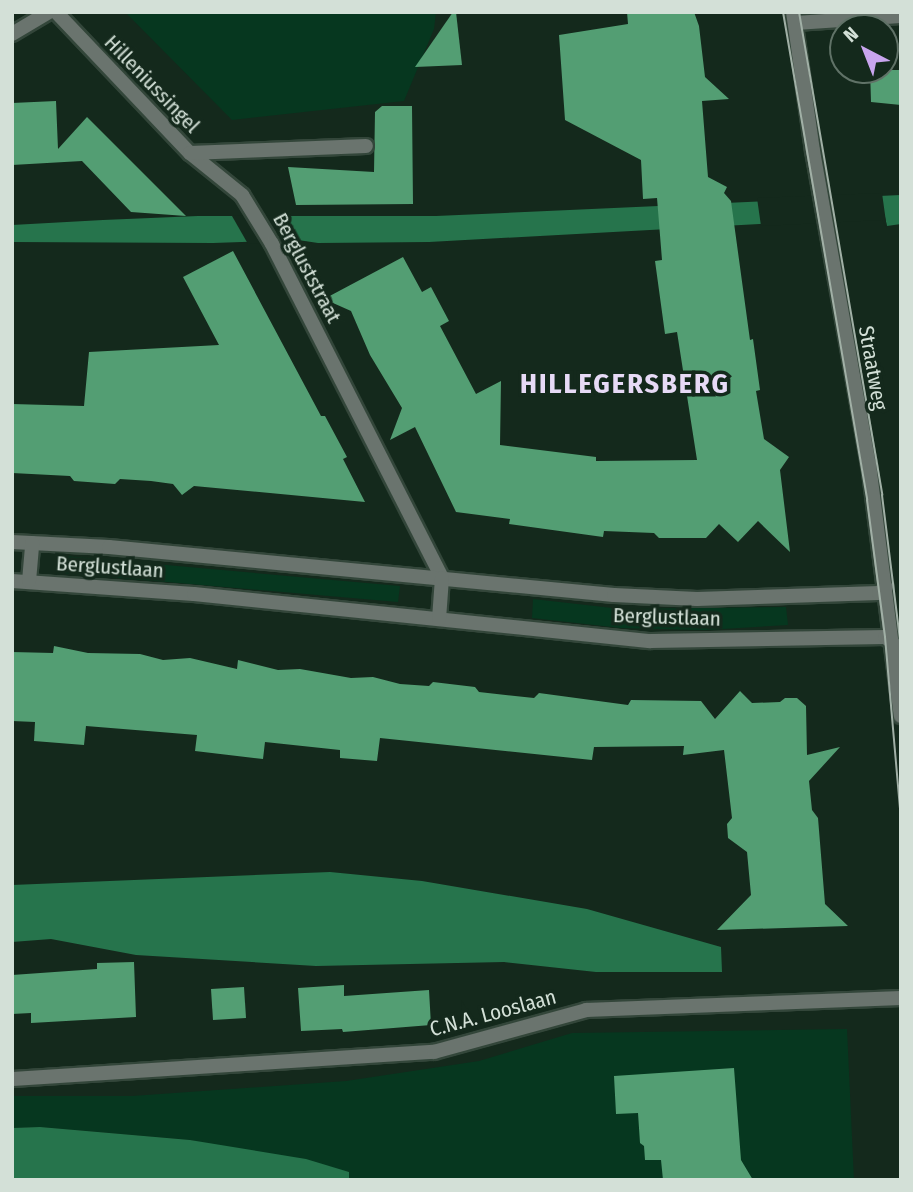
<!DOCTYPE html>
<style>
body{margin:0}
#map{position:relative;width:913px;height:1192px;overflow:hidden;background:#14291c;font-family:"Fira Sans Condensed",sans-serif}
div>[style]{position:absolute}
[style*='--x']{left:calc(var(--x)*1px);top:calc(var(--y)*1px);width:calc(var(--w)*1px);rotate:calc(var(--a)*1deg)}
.green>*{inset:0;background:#06371f}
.water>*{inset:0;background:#26744c}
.pier>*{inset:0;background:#14291c}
.building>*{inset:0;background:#539e73}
.roads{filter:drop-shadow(2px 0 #33463a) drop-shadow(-2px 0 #33463a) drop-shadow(0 2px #33463a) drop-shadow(0 -2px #33463a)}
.minor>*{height:14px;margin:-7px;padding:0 7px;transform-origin:7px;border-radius:7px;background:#6a746e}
.tertiary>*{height:14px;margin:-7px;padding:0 7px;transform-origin:7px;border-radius:7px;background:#6a746e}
.tram>*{height:2px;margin:-1px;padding:0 1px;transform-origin:1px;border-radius:1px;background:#a1b0a6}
span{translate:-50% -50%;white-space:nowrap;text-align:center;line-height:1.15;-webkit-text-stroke:7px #14291c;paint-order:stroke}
.street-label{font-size:21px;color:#d3e0d7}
.district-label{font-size:28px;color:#e7daf6;font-weight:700;letter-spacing:2px}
.frame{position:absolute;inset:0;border:14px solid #d3e0d7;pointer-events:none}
.north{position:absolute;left:829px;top:14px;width:70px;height:70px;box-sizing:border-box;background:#14291c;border:2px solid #607267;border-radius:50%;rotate:318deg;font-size:19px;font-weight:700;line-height:28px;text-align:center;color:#d3e0d7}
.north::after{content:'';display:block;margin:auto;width:24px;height:32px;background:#c9a5ee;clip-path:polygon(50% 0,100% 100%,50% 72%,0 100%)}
</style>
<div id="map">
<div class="green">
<div style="clip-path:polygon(125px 12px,436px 12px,434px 29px,404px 101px,232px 120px)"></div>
<div style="clip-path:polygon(65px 556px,400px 586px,398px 602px,64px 573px,60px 570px,59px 558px)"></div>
<div style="clip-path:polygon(533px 599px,621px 609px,786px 607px,788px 625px,706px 630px,621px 628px,532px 618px)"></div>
<div style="clip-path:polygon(847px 1029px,854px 1180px,349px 1180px,349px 1172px,190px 1140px,40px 1127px,12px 1128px,12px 1096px,132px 1096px,346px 1081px,479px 1061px,572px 1033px)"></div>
</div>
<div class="water">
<div style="clip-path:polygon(901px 195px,901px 224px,887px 226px,885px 217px,429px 242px,318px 243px,298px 240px,213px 243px,12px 242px,12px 225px,103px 220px,198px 216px,436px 216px)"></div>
<div style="clip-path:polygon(330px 872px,422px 881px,587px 909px,721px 947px,722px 972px,596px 972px,504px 962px,316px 966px,136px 955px,51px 939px,12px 942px,12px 885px)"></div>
<div style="clip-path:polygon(40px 1127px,190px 1140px,306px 1159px,349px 1172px,349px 1180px,12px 1180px,12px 1128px)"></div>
</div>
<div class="pier">
<div style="clip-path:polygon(882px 193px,887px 229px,882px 220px,761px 226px,757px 198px)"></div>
<div style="clip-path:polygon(283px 215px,299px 243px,248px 244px,232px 216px)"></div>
</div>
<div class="building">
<div style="clip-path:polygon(453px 12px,456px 12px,462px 65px,415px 67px)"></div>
<div style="clip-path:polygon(627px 12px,694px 12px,699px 26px,705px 77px,729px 99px,702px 101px,708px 177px,727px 187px,724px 193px,731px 201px,750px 340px,753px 339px,760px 390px,756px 391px,764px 439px,789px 457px,780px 470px,790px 552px,758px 521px,738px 542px,719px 524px,706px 538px,659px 538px,654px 533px,604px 531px,603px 537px,509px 524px,510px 519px,456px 512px,415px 427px,390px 440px,402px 408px,370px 355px,351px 311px,324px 299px,403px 257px,422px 292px,431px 287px,449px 321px,440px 326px,476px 394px,501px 381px,500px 445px,596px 457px,596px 461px,697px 460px,677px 332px,665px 334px,655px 261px,662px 260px,657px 198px,643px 199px,641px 160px,565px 120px,559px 35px,628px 24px)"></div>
<div style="clip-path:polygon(870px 70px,901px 70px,901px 105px,871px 102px)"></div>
<div style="clip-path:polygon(56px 101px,58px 149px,87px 117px,186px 216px,131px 212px,82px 161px,12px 165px,12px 103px)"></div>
<div style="clip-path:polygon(382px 106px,412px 106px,413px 204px,296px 205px,288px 167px,374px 172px,375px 112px)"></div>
<div style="clip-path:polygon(233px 251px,321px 416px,325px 416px,347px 457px,343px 459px,365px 502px,194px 486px,182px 495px,173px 484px,151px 481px,120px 479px,115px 484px,74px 481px,70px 476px,12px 473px,12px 404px,84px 406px,89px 352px,219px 345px,183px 277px)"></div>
<div style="clip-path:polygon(54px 646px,88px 653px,140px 654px,163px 660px,190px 658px,237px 669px,238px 660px,278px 670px,300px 669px,351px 678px,373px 677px,400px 684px,429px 686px,433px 682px,475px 687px,479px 692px,534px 698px,539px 693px,628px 705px,631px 700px,701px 701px,715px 719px,740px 691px,752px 703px,780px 702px,785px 698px,797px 698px,806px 706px,807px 755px,840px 747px,809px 781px,812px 810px,818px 818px,825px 904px,848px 926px,717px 930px,751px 895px,747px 852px,728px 838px,727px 824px,732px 818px,724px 750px,683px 755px,684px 746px,594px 747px,592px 760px,380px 738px,377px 761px,340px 758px,340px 750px,265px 742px,263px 759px,195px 751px,197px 735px,86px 726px,84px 745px,34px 741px,35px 722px,12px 721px,12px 652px,53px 653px)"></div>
<div style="clip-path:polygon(134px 962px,136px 1017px,31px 1023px,31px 1013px,12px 1014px,12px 975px,97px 969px,97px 963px)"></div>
<div style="clip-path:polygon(344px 985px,344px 996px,429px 990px,431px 1025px,343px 1032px,342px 1029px,301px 1031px,298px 988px)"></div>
<div style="clip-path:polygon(244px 987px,246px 1018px,213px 1020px,211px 989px)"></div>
<div style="clip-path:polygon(734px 1068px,741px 1160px,753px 1180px,663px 1180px,661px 1160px,645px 1160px,644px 1146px,640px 1143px,638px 1113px,616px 1114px,614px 1076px)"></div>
</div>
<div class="roads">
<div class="minor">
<div style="--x:56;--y:12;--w:195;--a:46.5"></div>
<div style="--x:190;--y:153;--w:67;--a:38.9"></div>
<div style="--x:242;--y:195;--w:57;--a:58.5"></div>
<div style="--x:272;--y:244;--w:375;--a:63"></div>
<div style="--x:795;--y:23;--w:106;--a:-3.8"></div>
<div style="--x:12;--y:34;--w:43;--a:-30.7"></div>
<div style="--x:190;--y:153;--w:176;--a:-2.3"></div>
<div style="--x:12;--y:542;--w:97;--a:3"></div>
<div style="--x:109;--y:547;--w:507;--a:5.43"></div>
<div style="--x:614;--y:595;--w:83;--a:2.8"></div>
<div style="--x:697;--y:599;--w:182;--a:-1.9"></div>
<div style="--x:879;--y:593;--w:9;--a:-41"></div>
<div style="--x:12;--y:581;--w:182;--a:4.1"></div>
<div style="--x:194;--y:594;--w:459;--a:5.9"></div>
<div style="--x:651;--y:641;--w:234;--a:-1"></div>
<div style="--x:885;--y:637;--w:10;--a:37"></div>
<div style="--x:29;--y:581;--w:38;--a:-85"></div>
<div style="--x:439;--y:619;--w:41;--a:-85.8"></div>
<div style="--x:12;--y:1079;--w:423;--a:-3.7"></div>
<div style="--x:434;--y:1052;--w:158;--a:-15.4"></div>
<div style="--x:586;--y:1010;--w:315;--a:-2.2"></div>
</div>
<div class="tertiary">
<div style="--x:793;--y:12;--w:140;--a:81.8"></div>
<div style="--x:813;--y:151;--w:318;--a:79.9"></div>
<div style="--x:869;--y:464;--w:254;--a:82.8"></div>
</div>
</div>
<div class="tram">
<div style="--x:783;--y:12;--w:495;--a:80.2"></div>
<div style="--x:867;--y:500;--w:138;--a:82.5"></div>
<div style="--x:885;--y:637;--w:183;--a:85"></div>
<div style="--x:799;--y:12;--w:490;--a:80.2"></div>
<div style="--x:882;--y:495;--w:153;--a:82.9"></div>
</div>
<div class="street-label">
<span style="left:152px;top:84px;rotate:46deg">Hilleniussingel</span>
<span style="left:307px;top:268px;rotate:62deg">Bergluststraat</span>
<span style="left:873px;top:368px;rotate:80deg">Straatweg</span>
<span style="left:110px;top:567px;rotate:4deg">Berglustlaan</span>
<span style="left:667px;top:617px;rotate:2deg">Berglustlaan</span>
<span style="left:493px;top:1013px;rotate:-15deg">C.N.A. Looslaan</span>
</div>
<div class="district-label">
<span style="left:625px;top:384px">HILLEGERSBERG</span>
</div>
<div class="frame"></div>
<div class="north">N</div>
</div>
